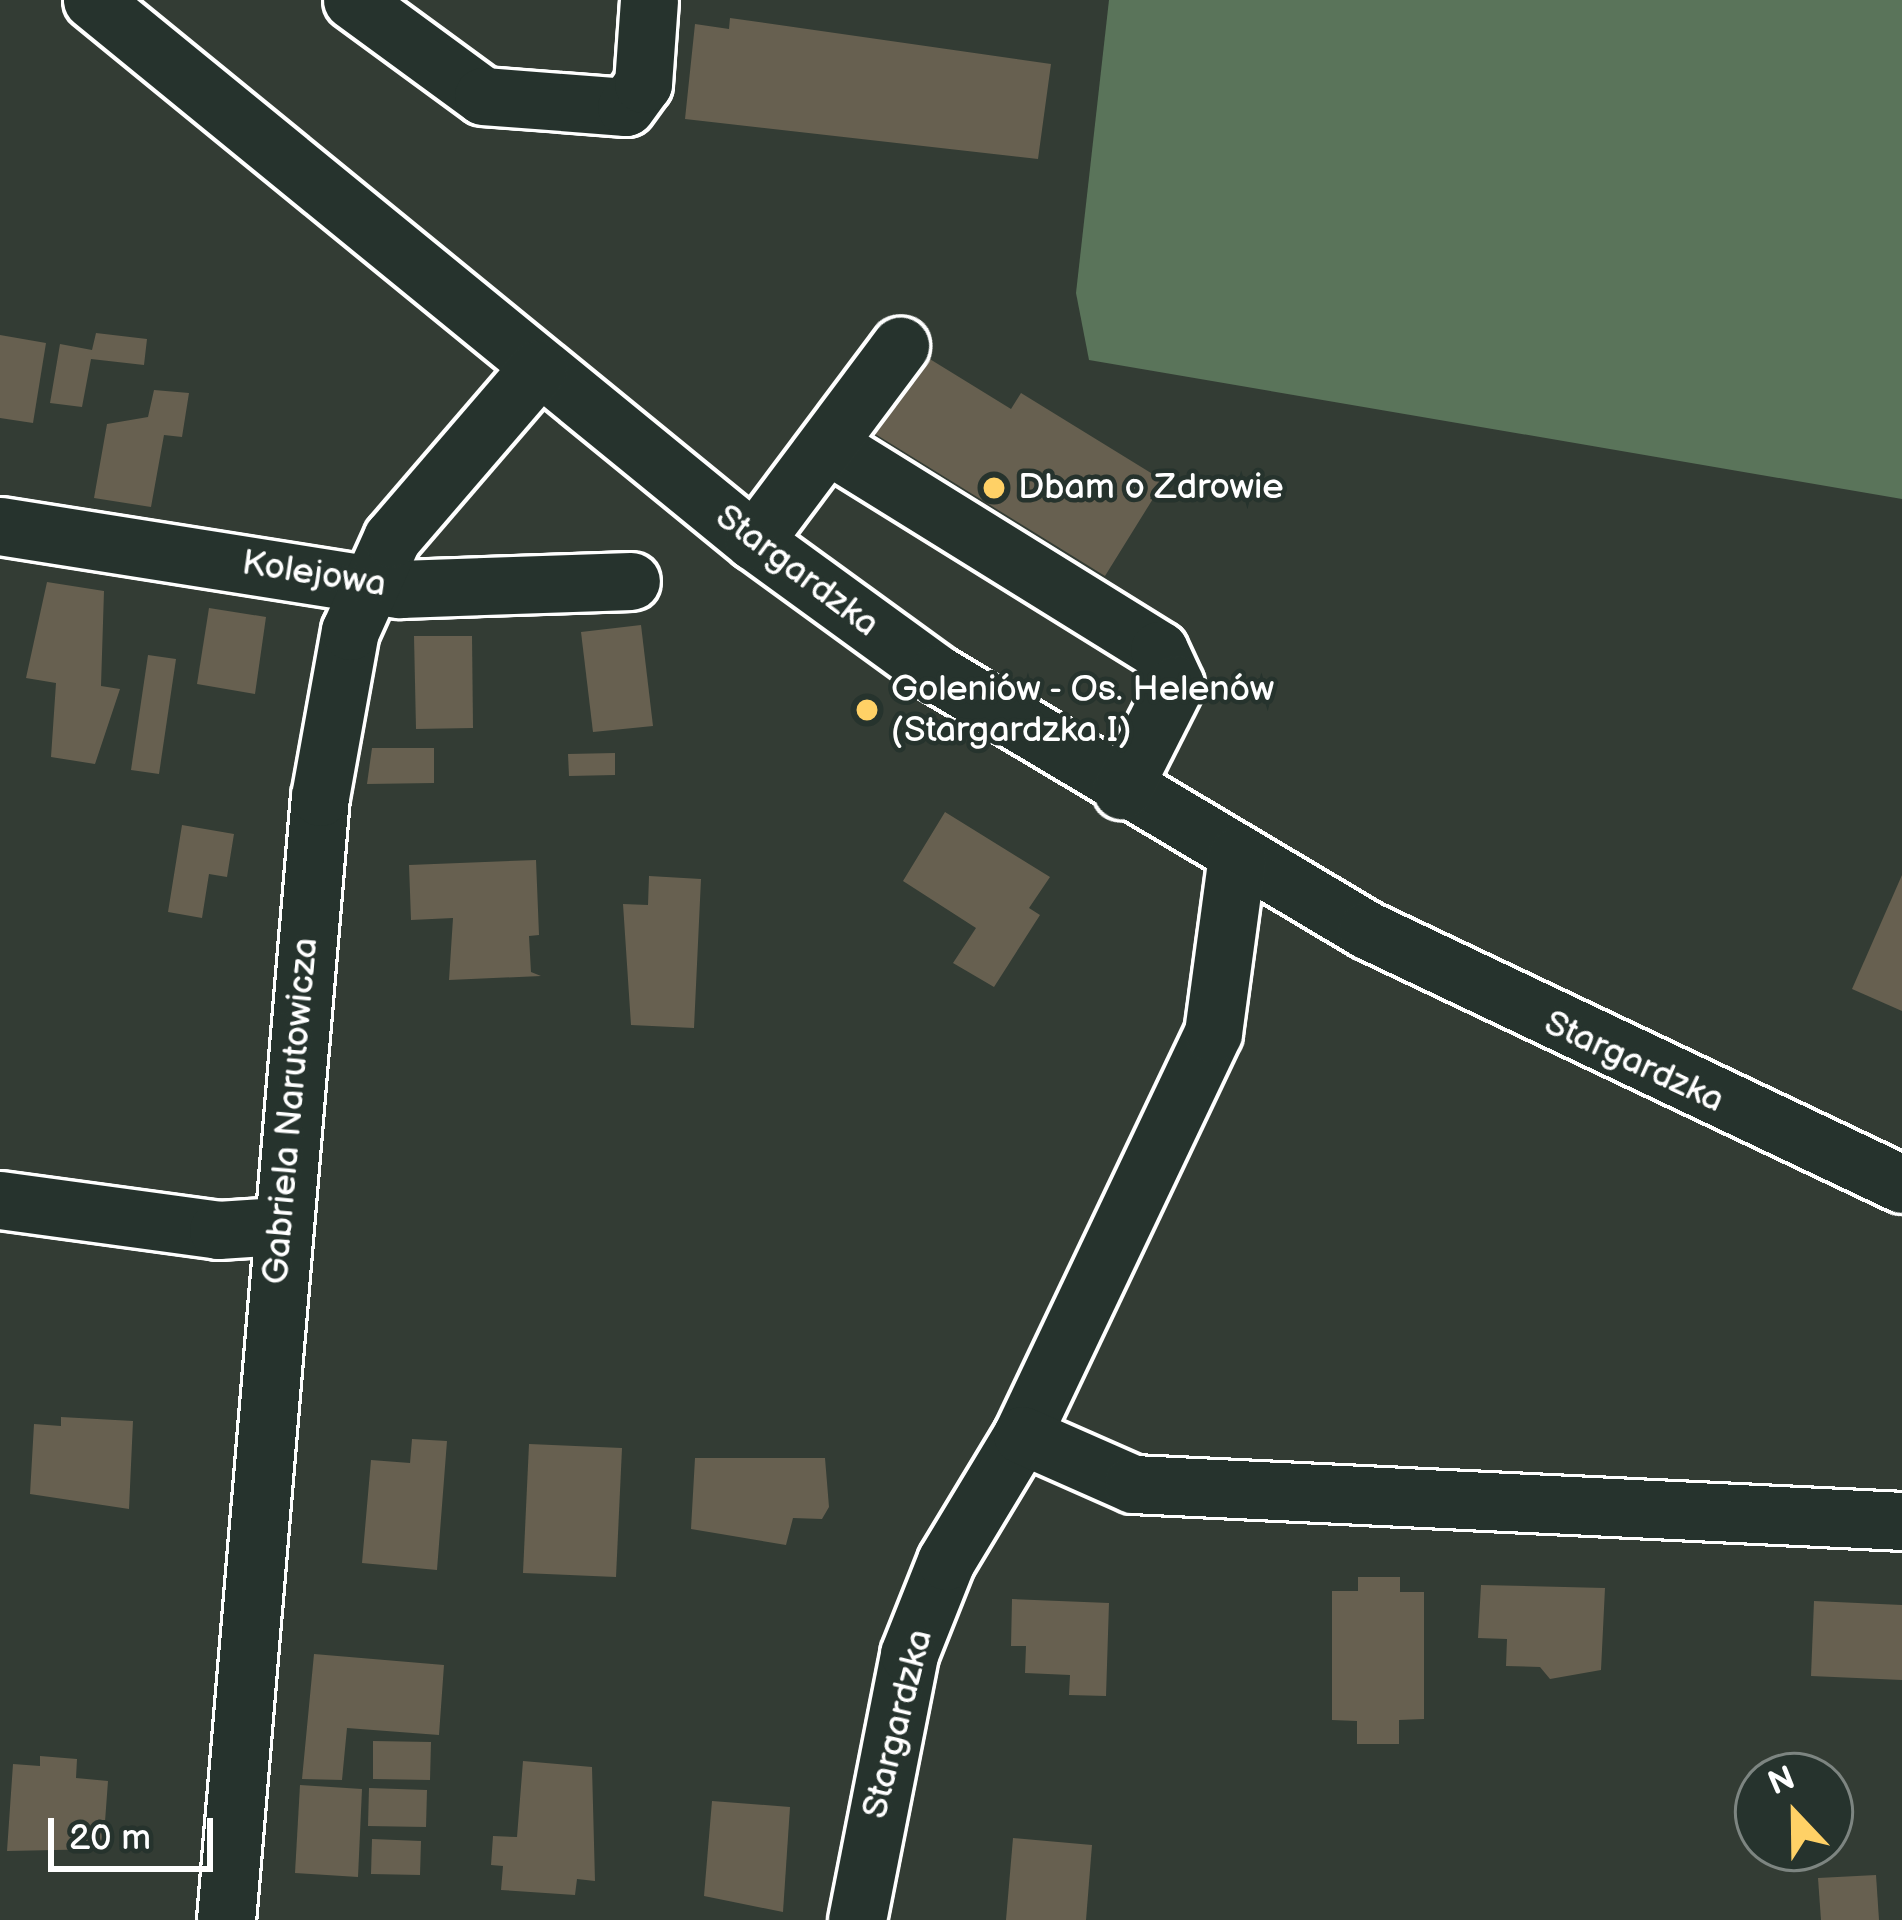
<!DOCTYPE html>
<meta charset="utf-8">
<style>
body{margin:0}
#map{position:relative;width:1902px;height:1920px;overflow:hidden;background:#333c34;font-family:"Balsamiq Sans",sans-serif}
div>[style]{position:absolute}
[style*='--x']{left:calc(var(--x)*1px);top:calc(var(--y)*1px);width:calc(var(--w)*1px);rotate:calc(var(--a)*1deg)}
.green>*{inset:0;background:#5a745a}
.building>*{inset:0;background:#676050}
.roads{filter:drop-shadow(3px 0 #fff) drop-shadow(-3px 0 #fff) drop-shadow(0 3px #fff) drop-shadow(0 -3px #fff)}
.minor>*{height:57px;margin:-28.5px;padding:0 28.5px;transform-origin:28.5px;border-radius:28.5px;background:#26332d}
.dots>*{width:33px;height:33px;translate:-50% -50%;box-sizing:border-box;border:6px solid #26332d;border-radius:50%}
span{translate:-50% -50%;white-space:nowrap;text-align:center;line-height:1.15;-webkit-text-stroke:9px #26332d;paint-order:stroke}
.poi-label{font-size:36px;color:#fff}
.left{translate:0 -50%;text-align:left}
.street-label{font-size:36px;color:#fff}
.north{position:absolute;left:1734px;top:1752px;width:120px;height:120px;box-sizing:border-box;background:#26332d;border:3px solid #7d8581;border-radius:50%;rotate:338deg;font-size:33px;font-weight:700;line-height:48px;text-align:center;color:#fff}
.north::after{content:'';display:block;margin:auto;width:42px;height:54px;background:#ffd166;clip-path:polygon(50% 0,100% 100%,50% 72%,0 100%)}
.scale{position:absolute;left:48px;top:1818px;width:165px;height:54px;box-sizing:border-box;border:6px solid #fff;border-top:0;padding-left:15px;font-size:36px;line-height:42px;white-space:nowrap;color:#fff;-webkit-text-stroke:9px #26332d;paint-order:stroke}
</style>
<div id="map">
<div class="green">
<div style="clip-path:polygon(1109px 0,1902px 0,1902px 499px,1089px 360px,1076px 293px)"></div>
</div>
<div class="building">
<div style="clip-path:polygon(730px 18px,1051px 64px,1038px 159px,685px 119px,695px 24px,729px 29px)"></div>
<div style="clip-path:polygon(96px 333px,147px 339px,144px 365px,91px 359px,82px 407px,50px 403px,60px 344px,92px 350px)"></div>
<div style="clip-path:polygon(0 335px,46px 343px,33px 423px,0 418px)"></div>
<div style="clip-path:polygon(920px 353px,1011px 409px,1021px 393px,1164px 481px,1105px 576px,872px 432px)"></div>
<div style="clip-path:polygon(154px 390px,189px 393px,182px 437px,164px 435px,151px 507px,94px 498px,107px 424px,148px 417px)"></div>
<div style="clip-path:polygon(47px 582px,104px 591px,101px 686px,120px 689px,95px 764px,51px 757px,56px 683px,26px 678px)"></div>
<div style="clip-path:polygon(209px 608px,266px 617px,255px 694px,197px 684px)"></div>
<div style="clip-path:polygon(641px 625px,653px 726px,593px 732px,581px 632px)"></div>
<div style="clip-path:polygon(414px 636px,472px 636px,473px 728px,416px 729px)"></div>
<div style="clip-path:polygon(148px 655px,176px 659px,159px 774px,131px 770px)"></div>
<div style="clip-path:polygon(372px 748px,434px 748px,434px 783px,367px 784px)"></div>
<div style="clip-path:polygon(615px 753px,615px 775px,569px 776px,568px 754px)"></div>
<div style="clip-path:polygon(945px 812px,1050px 877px,1029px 908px,1040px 915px,994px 987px,953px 963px,976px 928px,903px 881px)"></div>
<div style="clip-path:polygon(182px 825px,234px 834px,227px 877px,209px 874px,202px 918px,168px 912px)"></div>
<div style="clip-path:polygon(536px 860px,539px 935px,529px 936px,531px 972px,541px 976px,449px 980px,453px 918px,411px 920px,409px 865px)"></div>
<div style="clip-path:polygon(1902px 875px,1902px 1011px,1852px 989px)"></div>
<div style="clip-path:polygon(649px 876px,701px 879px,694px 1028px,631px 1025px,623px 904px,648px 905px)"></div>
<div style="clip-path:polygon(61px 1417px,133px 1421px,129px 1509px,30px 1494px,34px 1424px,61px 1426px)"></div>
<div style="clip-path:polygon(412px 1439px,447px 1441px,437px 1570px,362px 1563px,371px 1460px,410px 1463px)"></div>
<div style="clip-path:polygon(529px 1444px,622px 1448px,616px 1577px,523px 1573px)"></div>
<div style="clip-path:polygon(695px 1458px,825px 1458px,829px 1507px,822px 1519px,793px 1518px,786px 1545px,691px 1529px)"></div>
<div style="clip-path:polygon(1358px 1577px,1400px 1577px,1400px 1592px,1424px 1592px,1424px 1719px,1399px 1720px,1399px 1744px,1357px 1744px,1357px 1721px,1332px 1720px,1332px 1591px,1358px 1591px)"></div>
<div style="clip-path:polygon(1481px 1585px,1605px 1588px,1601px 1670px,1550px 1679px,1540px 1667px,1506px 1666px,1507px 1639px,1478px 1638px)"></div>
<div style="clip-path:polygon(1012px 1599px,1109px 1603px,1106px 1696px,1069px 1695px,1070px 1675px,1025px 1673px,1026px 1646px,1011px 1646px)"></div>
<div style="clip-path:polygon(1814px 1601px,1902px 1605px,1902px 1680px,1811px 1676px)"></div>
<div style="clip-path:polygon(314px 1654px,444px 1665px,439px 1735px,347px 1728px,342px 1780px,302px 1779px)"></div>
<div style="clip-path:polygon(373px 1741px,431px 1742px,430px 1780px,373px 1779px)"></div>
<div style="clip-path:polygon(40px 1756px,77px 1759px,76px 1778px,108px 1781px,103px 1849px,7px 1851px,13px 1764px,40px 1766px)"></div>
<div style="clip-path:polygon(523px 1761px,592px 1767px,595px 1881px,577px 1879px,575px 1895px,501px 1890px,503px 1866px,491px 1865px,493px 1836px,517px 1837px)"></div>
<div style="clip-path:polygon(300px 1785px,362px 1789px,358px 1877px,295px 1873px)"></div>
<div style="clip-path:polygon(369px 1788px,427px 1790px,426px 1827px,368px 1826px)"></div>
<div style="clip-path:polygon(712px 1801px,790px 1807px,783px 1912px,704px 1896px)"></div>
<div style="clip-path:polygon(1013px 1838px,1092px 1845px,1086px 1920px,1006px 1920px)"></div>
<div style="clip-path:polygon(372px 1839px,421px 1841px,420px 1875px,371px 1874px)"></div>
<div style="clip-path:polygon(1876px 1875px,1879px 1920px,1821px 1920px,1818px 1878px)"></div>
</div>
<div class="roads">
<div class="minor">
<div style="--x:92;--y:0;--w:855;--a:39.26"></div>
<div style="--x:754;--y:541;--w:226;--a:36"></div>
<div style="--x:937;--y:674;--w:500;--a:30.77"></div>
<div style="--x:1367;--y:930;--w:592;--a:25.4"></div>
<div style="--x:352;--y:0;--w:162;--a:36.2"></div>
<div style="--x:483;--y:96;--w:143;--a:4.4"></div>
<div style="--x:626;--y:107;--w:29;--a:-54"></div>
<div style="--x:643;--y:84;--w:84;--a:-85.9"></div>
<div style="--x:830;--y:446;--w:387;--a:31.8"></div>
<div style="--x:1159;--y:650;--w:38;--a:65"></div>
<div style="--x:1175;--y:685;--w:118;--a:116.8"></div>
<div style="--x:0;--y:526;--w:405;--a:9"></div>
<div style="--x:400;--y:589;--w:231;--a:-2"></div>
<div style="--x:754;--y:541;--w:244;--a:-53.2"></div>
<div style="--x:0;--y:1200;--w:220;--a:7.8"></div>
<div style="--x:218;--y:1230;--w:61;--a:-3.8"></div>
<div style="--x:1022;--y:1435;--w:445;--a:-64.6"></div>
<div style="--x:1213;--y:1033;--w:179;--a:-82.3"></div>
<div style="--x:226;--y:1920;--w:1127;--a:-85.22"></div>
<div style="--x:320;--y:797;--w:169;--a:-79.8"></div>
<div style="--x:350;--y:631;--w:102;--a:-65.7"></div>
<div style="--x:392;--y:538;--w:224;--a:-49.3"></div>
<div style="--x:857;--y:1920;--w:271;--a:-78.9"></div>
<div style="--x:909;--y:1654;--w:100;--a:-68.3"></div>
<div style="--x:946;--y:1561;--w:147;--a:-58.9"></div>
<div style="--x:1022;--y:1435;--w:121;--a:23.8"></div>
<div style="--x:1133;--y:1484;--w:770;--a:2.75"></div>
</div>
</div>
<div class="dots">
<div style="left:994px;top:488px;background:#ffd166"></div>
<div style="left:867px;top:710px;background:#ffd166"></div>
</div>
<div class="poi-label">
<span class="left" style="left:1018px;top:488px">Dbam o Zdrowie</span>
<span class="left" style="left:891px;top:710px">Goleniów - Os. Helenów<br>(Stargardzka I)</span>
</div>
<div class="street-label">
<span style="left:797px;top:571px;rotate:37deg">Stargardzka</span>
<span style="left:314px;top:574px;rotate:9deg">Kolejowa</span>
<span style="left:1634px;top:1062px;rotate:25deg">Stargardzka</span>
<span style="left:291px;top:1111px;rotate:-85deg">Gabriela Narutowicza</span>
<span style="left:898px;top:1724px;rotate:-76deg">Stargardzka</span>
</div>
<div class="north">N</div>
<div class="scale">20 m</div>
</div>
